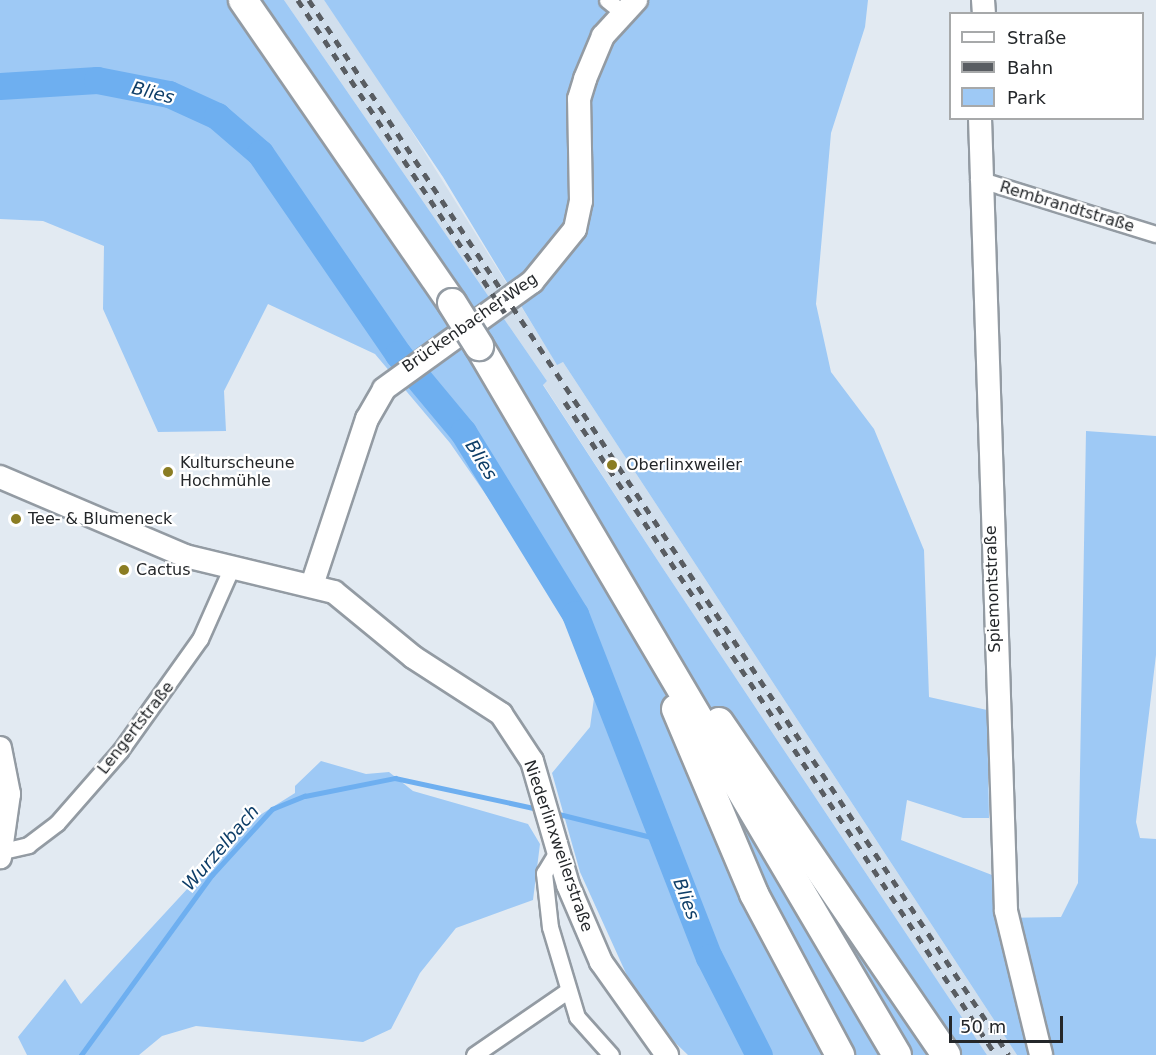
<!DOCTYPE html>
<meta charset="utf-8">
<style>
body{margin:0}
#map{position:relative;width:1156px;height:1055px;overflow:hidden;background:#e2eaf2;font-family:"DejaVu Sans",sans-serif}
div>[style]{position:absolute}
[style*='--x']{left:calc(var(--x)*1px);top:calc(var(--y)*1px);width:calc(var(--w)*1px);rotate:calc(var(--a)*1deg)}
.built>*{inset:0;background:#d1dfed}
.green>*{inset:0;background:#9ec9f5}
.stream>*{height:4.5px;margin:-2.25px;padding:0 2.25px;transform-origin:2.25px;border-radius:2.25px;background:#6eaff0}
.river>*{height:27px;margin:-13.5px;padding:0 13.5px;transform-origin:13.5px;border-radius:13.5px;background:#6eaff0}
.roads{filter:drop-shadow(2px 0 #939ba3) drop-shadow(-2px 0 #939ba3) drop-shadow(0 2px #939ba3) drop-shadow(0 -2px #939ba3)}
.street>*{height:15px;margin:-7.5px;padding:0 7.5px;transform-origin:7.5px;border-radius:7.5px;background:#fff}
.secondary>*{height:22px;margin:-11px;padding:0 11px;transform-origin:11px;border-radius:11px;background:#fff}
.highway>*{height:28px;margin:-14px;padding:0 14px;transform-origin:14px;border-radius:14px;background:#fff}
.rail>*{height:4.5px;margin-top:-2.25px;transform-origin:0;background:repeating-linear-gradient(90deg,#595d62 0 8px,transparent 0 16px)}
.bridges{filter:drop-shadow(2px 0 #939ba3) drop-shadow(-2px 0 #939ba3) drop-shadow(0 2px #939ba3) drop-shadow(0 -2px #939ba3)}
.highway-bridge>*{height:28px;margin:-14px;padding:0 14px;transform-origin:14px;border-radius:14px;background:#fff}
.dots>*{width:16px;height:16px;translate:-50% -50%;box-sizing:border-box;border:3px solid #fff;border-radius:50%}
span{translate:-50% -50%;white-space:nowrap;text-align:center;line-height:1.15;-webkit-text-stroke:4.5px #fff;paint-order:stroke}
.street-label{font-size:16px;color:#24272a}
.poi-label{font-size:16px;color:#24272a}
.left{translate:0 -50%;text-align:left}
.water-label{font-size:18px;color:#0e3e68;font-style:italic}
.legend{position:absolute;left:949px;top:12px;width:195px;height:108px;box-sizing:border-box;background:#fff;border:2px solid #a7a9aa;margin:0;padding:8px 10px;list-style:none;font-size:18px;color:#24272a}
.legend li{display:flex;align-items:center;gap:12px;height:30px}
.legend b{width:30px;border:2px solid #a7a9aa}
.scale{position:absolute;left:949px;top:1016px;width:114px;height:27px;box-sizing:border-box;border:3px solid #24272a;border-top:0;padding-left:8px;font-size:18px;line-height:21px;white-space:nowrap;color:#24272a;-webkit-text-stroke:4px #fff;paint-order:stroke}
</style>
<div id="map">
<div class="built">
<div style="clip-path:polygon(284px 0,324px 0,379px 79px,557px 364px,563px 362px,1017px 1055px,987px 1055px,662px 567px,543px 384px,547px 381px)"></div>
</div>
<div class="green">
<div style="clip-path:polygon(0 0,284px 0,547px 381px,543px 385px,662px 567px,987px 1055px,688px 1055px,664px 1032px,634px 991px,580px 872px,552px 773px,590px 727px,594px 698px,565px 621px,507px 525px,450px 443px,375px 354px,268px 304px,224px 391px,226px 431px,158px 432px,103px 309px,104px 246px,43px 221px,0 219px)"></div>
<div style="clip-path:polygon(324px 0,868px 0,865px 27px,831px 133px,816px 304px,831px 372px,874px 429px,924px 550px,929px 697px,987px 710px,989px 818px,963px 818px,907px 800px,901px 840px,992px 875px,997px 918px,1061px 917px,1078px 883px,1086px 431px,1156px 436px,1156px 655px,1136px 822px,1140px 838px,1156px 839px,1156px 1055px,1017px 1055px,563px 362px,557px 365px,443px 177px)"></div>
<div style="clip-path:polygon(321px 761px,366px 774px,389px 772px,413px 791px,528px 824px,540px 844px,533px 900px,456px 928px,420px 973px,391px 1029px,363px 1042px,196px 1026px,162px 1036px,139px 1055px,27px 1055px,18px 1037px,65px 979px,81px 1004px,249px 822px,295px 793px,295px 786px)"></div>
</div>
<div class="stream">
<div style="--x:555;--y:813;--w:111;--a:14"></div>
<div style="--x:81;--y:1055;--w:223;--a:-54"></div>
<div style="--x:212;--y:875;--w:89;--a:-47.7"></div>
<div style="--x:272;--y:809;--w:35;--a:-22"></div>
<div style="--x:305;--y:796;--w:92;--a:-11.3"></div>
<div style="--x:395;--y:778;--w:146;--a:12.2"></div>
</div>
<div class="river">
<div style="--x:0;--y:86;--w:97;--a:-3.5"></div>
<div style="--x:97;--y:80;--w:73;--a:11"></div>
<div style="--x:169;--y:94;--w:53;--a:24.6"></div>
<div style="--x:217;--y:116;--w:57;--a:40.7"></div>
<div style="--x:260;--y:153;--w:244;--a:55.5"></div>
<div style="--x:398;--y:354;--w:102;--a:50.2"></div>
<div style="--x:463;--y:432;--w:214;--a:58.4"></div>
<div style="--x:575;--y:614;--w:368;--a:68.7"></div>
<div style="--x:709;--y:957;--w:110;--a:63"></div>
</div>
<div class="roads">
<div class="street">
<div style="--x:607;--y:0;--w:19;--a:39"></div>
<div style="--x:978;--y:179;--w:186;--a:17.2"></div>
<div style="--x:558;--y:850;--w:27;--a:121"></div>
<div style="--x:544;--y:873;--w:54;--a:83.7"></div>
<div style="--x:550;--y:927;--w:94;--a:73.3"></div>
<div style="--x:577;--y:1017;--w:51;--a:48.2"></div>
<div style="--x:3;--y:851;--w:26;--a:-13"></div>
<div style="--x:28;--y:845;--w:36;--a:-37"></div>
<div style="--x:57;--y:823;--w:96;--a:-48.8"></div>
<div style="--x:120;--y:751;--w:138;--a:-54.5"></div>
<div style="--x:200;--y:639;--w:77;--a:-66.1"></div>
<div style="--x:474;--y:1055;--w:113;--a:-34.5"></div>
</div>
<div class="secondary">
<div style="--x:983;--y:0;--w:14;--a:86"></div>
<div style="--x:980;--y:118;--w:793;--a:88.12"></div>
<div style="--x:1006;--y:911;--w:148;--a:76.3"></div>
<div style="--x:0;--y:477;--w:201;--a:23.1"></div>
<div style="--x:185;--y:556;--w:153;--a:13.6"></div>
<div style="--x:334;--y:592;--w:102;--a:39.4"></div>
<div style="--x:413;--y:657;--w:105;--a:32.9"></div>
<div style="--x:501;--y:714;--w:56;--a:56.6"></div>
<div style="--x:532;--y:761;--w:129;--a:73.8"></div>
<div style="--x:568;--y:885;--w:84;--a:66.8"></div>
<div style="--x:601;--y:962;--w:114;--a:54.6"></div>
<div style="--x:312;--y:585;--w:175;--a:-71.7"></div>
<div style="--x:367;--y:419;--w:34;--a:-60"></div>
<div style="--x:384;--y:389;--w:183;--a:-35.9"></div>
<div style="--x:532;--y:282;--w:68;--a:-50.9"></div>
<div style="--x:575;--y:229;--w:29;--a:-78"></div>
<div style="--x:581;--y:201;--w:102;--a:-91.1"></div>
<div style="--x:579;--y:99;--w:21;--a:-73"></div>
<div style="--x:585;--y:79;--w:47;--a:-67.3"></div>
<div style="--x:603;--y:36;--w:49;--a:-47.5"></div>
<div style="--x:0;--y:748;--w:47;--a:78.9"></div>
<div style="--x:9;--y:794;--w:64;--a:98.1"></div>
</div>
<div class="highway">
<div style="--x:243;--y:0;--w:368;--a:55.4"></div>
<div style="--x:479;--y:346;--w:823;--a:59.48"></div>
<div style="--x:676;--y:709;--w:201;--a:67.1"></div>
<div style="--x:754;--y:894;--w:183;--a:61.9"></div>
<div style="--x:719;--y:722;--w:403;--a:55.7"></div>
</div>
</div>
<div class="rail">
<div style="--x:298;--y:0;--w:375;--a:56.5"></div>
<div style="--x:309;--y:0;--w:1266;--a:56.44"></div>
<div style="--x:565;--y:402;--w:782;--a:56.57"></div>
</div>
<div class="bridges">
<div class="highway-bridge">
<div style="--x:452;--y:303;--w:51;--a:57.9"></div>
</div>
</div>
<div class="dots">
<div style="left:612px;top:465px;background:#8b7d23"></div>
<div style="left:168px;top:472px;background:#8b7d23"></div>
<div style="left:16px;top:519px;background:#8b7d23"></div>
<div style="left:124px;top:570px;background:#8b7d23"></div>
</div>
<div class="street-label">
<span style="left:1067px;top:207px;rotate:17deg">Rembrandtstraße</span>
<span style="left:470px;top:323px;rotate:-35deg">Brückenbacher Weg</span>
<span style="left:993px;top:589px;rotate:-92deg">Spiemontstraße</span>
<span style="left:136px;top:728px;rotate:-52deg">Lengertstraße</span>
<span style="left:558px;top:846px;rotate:71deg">Niederlinxweilerstraße</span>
</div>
<div class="poi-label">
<span class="left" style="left:180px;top:472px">Kulturscheune<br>Hochmühle</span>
<span class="left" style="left:626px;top:465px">Oberlinxweiler</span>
<span class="left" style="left:28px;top:519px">Tee- &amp; Blumeneck</span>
<span class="left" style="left:136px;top:570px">Cactus</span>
</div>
<div class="water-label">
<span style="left:153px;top:93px;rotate:14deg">Blies</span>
<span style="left:481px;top:460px;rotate:58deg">Blies</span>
<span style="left:221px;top:848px;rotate:-49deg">Wurzelbach</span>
<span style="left:686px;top:899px;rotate:69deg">Blies</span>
</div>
<ul class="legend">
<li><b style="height:8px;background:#fff"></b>Straße</li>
<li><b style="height:8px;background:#595d62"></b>Bahn</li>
<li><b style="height:16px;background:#9ec9f5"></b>Park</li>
</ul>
<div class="scale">50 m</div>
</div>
